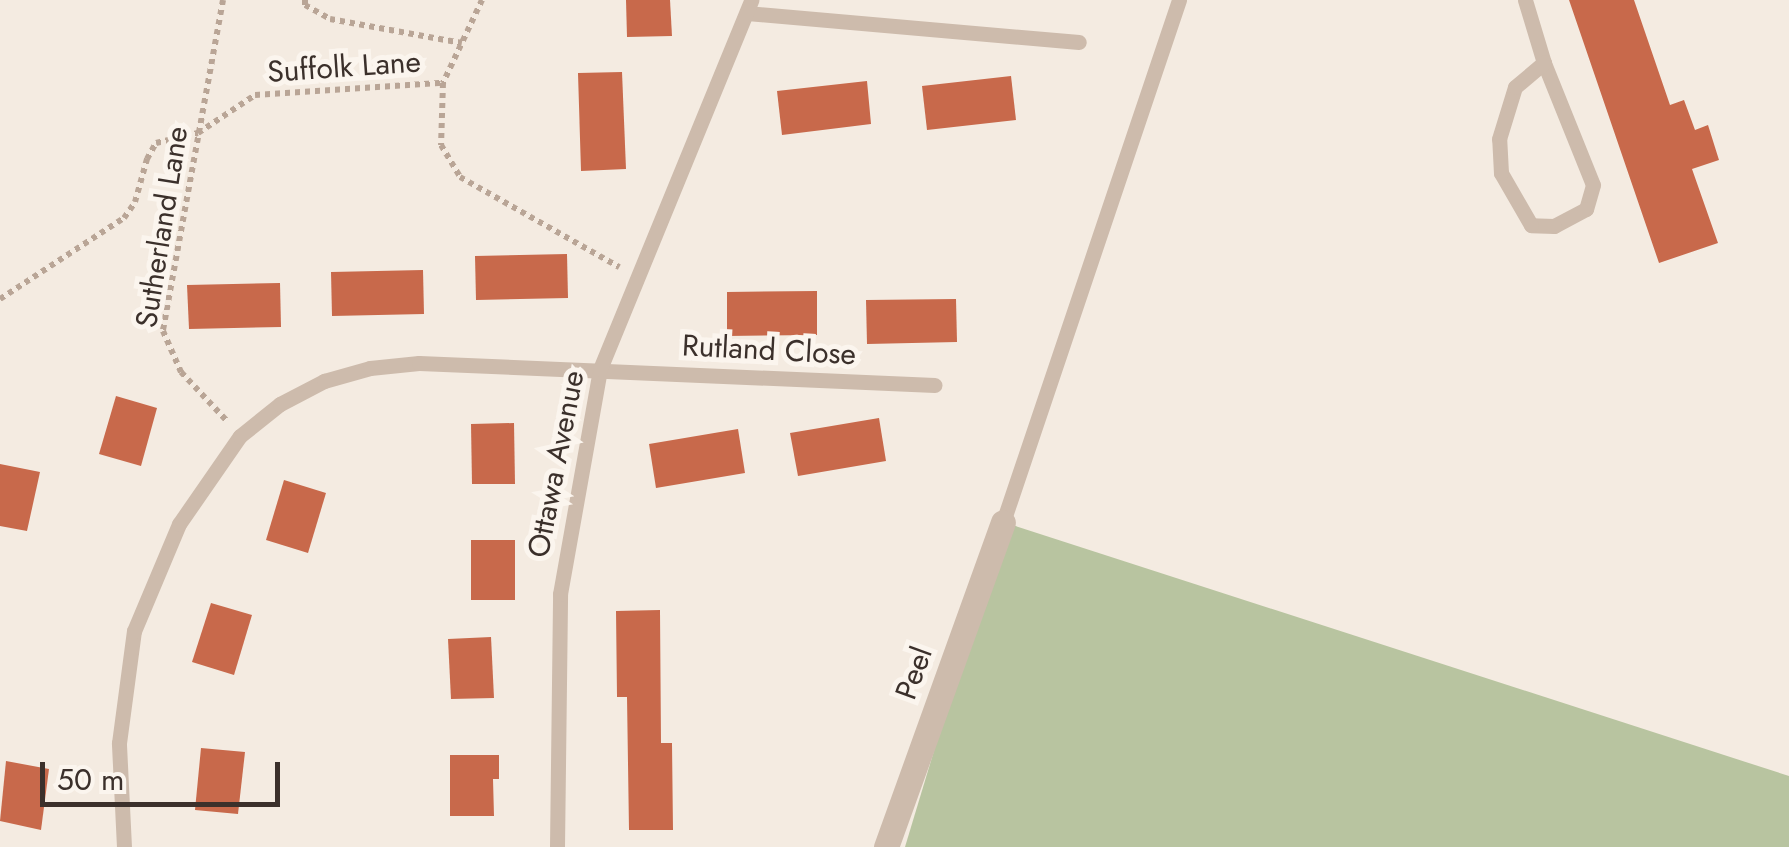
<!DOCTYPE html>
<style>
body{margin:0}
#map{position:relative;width:1789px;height:847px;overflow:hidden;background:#f4ebe1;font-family:Jost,sans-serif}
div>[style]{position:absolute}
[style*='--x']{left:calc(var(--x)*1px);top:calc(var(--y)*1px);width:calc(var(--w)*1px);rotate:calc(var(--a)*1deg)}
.green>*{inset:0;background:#b8c4a0}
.building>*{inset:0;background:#c8694b}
.path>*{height:6px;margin-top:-3px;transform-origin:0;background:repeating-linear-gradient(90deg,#b9a596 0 5px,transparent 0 10px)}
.lane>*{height:15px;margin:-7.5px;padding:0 7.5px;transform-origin:7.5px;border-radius:7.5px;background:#cdbbac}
.street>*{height:25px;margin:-12.5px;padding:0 12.5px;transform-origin:12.5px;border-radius:12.5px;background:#cdbbac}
span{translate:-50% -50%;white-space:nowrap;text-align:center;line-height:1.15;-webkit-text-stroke:10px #fbf5ee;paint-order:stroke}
.street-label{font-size:30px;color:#3b302b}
.scale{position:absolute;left:40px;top:762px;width:240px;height:45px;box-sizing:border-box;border:5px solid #3b302b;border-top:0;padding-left:12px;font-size:30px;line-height:35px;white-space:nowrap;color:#3b302b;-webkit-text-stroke:8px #fbf5ee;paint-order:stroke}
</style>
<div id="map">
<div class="green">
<div style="clip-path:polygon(1003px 522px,1789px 776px,1789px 847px,905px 847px)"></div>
</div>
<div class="building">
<div style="clip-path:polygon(626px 0,670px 0,672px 36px,627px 37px)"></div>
<div style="clip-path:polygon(1569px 0,1634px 0,1670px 105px,1684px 100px,1695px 130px,1708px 125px,1719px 160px,1692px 169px,1718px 243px,1659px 263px)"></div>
<div style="clip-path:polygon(622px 72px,626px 169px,581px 171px,578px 73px)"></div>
<div style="clip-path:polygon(1011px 76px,1016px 120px,927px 130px,922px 86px)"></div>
<div style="clip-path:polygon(867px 81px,871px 124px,782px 135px,777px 91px)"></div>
<div style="clip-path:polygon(567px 254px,568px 298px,476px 300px,475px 256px)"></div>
<div style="clip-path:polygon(423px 270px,424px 314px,332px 316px,331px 272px)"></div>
<div style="clip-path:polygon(280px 283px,281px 327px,189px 329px,187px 285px)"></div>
<div style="clip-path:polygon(817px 291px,817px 335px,727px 336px,727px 292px)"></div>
<div style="clip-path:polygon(956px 299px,957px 342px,867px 344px,866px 300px)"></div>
<div style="clip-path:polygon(116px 396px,157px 408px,141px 466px,99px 454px)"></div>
<div style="clip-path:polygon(879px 418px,886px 461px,798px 476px,790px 433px)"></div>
<div style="clip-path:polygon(514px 423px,515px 484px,472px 484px,471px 424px)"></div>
<div style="clip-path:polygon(738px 429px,745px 473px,656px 488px,649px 444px)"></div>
<div style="clip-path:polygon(0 464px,40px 472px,27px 531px,0 526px)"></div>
<div style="clip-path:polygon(284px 480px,326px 493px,308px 553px,266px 540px)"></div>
<div style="clip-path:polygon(471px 540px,515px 540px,515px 600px,471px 600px)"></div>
<div style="clip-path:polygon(211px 603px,252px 615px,234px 675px,192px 662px)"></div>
<div style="clip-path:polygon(660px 610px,661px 743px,672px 743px,673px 830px,629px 830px,627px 697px,617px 697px,616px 611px)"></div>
<div style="clip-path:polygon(491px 637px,494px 698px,451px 699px,448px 639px)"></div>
<div style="clip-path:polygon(201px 748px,245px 752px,238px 814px,195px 810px)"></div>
<div style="clip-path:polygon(450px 755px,499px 755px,499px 779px,493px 779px,494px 816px,450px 816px)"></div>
<div style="clip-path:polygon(6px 761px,49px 769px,41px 830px,0 821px)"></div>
</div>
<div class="path">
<div style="--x:223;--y:0;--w:336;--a:100.3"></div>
<div style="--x:163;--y:331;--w:45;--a:66.3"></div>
<div style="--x:181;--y:372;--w:67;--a:46.8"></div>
<div style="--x:305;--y:0;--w:5;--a:90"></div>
<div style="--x:305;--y:5;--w:29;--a:29"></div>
<div style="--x:330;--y:19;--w:134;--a:10.3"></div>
<div style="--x:482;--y:0;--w:92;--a:115.2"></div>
<div style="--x:443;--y:83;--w:62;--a:91.8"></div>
<div style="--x:441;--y:145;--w:37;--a:59"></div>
<div style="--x:460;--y:177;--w:183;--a:29.5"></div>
<div style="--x:0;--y:299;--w:148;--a:-33.2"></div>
<div style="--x:124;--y:218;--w:19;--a:-55"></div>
<div style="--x:135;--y:202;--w:45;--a:-74.4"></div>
<div style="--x:147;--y:159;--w:18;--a:-61"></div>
<div style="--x:156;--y:143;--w:43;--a:-13.4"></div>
<div style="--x:198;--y:133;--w:69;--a:-33.7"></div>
<div style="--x:255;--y:95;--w:188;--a:-3.7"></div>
</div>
<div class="lane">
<div style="--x:1525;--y:0;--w:66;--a:73.2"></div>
<div style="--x:1544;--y:63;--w:131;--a:68.1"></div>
<div style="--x:1593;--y:185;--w:25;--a:106"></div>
<div style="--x:1586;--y:209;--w:36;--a:152"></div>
<div style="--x:1554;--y:226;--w:23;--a:-178"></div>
<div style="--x:1531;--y:225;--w:60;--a:-120"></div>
<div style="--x:1501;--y:173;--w:34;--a:-93"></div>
<div style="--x:1499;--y:139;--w:54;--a:-72.9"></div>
<div style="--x:1515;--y:87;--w:38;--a:-40"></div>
<div style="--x:747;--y:13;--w:333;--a:5"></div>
<div style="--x:1003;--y:522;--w:551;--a:-71.37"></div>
<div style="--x:124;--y:847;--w:104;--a:-92.8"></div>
<div style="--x:119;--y:743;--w:113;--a:-82.4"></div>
<div style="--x:134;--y:631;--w:116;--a:-67.2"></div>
<div style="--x:179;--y:524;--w:107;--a:-55.3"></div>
<div style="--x:240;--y:436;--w:51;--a:-38.7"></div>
<div style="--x:280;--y:404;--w:50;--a:-27.6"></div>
<div style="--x:324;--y:381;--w:48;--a:-15.8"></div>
<div style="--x:370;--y:368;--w:49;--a:-5.8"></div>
<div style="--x:419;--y:363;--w:516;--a:2.44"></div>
<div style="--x:557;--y:847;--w:253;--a:-89.3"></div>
<div style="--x:560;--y:594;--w:229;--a:-79.9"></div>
<div style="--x:600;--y:369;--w:399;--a:-67.7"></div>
</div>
<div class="street">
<div style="--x:886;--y:847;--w:345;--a:-70.2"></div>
</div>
<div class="street-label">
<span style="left:344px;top:67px;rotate:-4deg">Suffolk Lane</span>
<span style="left:162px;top:227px;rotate:-81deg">Sutherland Lane</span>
<span style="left:769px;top:350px;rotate:3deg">Rutland Close</span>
<span style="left:556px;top:464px;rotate:-79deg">Ottawa Avenue</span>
<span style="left:914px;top:673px;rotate:-70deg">Peel</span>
</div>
<div class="scale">50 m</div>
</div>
